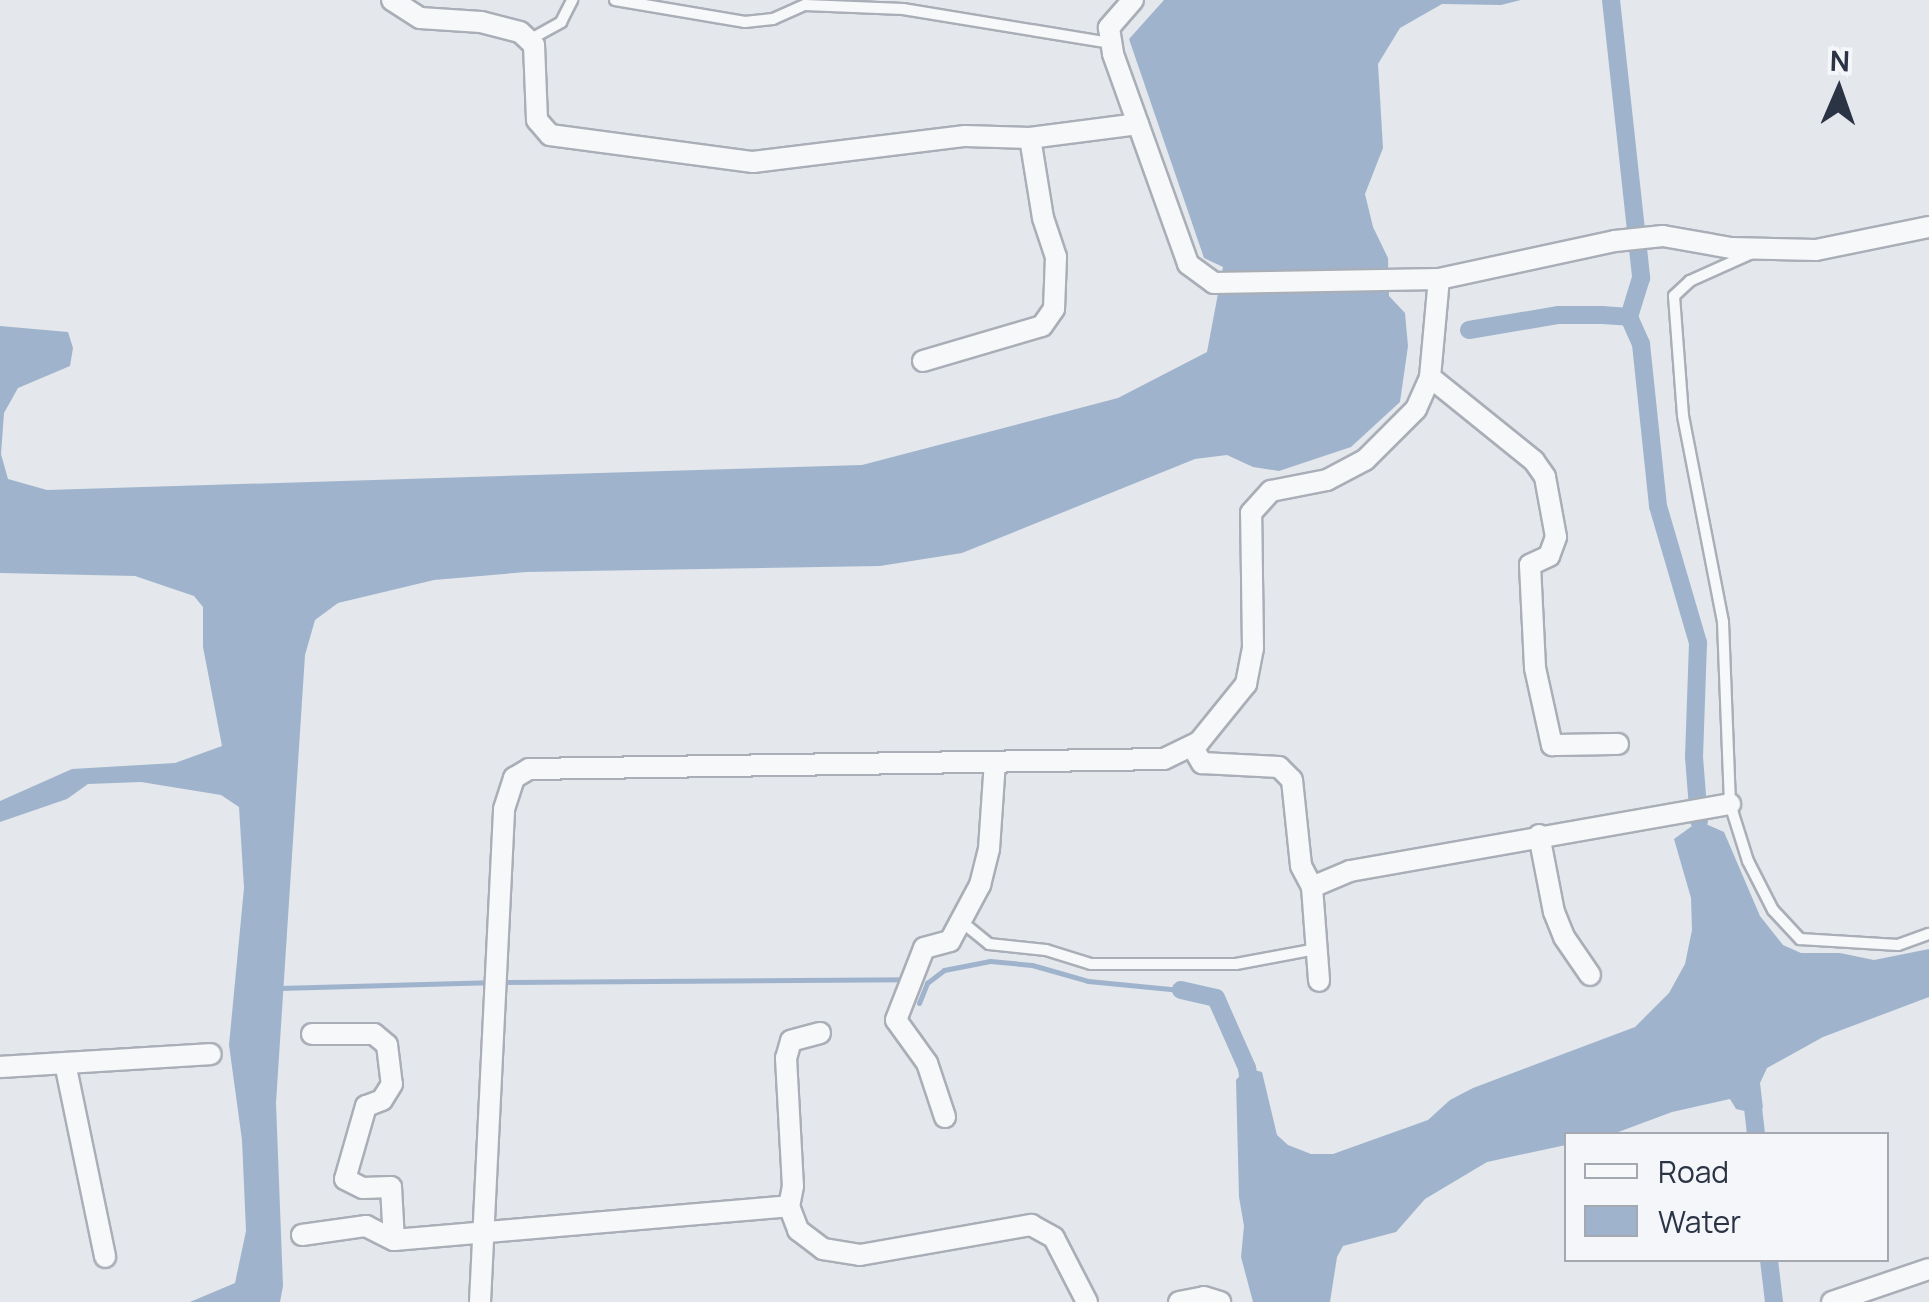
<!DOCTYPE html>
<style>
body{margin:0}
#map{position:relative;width:1929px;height:1302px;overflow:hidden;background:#e4e7ec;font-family:Manrope,sans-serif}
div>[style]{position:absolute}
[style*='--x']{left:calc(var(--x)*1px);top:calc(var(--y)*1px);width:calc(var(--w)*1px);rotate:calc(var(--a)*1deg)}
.water>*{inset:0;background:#9fb4cc}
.stream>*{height:5px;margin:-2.5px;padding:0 2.5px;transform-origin:2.5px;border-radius:2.5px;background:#9fb4cc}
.canal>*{height:18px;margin:-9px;padding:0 9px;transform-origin:9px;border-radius:9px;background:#9fb4cc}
.roads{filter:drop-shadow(2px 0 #a9aeb7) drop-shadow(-2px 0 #a9aeb7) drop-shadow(0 2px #a9aeb7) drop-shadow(0 -2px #a9aeb7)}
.service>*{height:10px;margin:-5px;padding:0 5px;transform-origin:5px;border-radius:5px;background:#f7f8fa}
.minor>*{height:20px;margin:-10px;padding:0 10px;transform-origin:10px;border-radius:10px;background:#f7f8fa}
span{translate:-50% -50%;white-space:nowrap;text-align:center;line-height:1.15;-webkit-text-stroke:9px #f4f6f9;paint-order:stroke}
.legend{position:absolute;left:1564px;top:1132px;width:325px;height:130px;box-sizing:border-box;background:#f4f6f9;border:2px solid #a4a8b1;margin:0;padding:12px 18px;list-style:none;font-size:30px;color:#2b3445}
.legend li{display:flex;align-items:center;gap:20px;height:50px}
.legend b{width:50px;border:2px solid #a4a8b1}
.north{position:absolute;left:1789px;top:40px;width:100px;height:100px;-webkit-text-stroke:8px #f4f6f9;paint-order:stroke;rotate:2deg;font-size:28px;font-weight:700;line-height:40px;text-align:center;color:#2b3445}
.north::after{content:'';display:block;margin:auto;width:35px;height:45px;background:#2b3445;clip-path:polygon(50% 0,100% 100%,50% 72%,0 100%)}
</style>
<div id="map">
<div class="water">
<div style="clip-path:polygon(1164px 0,1521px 0,1501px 5px,1442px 4px,1400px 28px,1378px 64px,1383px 148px,1365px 194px,1373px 227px,1388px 258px,1389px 296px,1405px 313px,1408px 346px,1400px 402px,1351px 447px,1279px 471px,1253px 467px,1227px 455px,1195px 459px,962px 553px,880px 566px,526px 572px,434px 580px,338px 603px,315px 620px,305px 655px,276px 1103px,283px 1286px,280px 1302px,190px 1302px,235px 1283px,246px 1231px,242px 1140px,229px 1045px,244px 888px,239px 807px,221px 795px,141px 782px,88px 784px,67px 799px,0 822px,0 801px,72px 769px,175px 763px,222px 746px,203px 647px,203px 607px,194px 596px,135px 576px,0 573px,0 326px,68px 332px,73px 348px,70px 366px,18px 388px,4px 413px,1px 454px,8px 479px,47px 490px,862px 465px,1118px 398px,1207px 352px,1223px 267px,1204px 258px,1129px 39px)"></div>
<div style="clip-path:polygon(1699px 821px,1724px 832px,1760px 916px,1783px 945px,1801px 953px,1840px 953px,1874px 960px,1929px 949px,1929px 997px,1823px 1037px,1767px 1068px,1760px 1083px,1763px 1108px,1753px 1113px,1736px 1109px,1730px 1099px,1672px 1112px,1613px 1134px,1566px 1134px,1566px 1145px,1487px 1162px,1425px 1199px,1396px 1232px,1343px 1246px,1337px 1257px,1330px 1302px,1253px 1302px,1241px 1257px,1244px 1226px,1239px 1197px,1236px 1080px,1247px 1068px,1262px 1072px,1277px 1135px,1288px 1145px,1311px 1154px,1333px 1154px,1428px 1120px,1450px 1100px,1473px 1088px,1635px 1027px,1669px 993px,1685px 964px,1692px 930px,1691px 898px,1674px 839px)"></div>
</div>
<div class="stream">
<div style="--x:499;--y:982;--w:409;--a:-0.4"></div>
<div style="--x:279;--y:988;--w:209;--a:-1.6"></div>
<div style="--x:919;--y:1003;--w:22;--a:-68"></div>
<div style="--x:927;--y:983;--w:21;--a:-37"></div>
<div style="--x:944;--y:970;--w:47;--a:-11.1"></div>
<div style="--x:990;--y:961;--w:42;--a:5.4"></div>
<div style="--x:1032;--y:965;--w:58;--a:15.9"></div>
<div style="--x:1088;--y:981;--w:93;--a:5.5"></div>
</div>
<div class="canal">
<div style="--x:1611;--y:0;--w:280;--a:83.8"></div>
<div style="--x:1641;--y:278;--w:41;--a:107.1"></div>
<div style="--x:1469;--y:330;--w:91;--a:-9.5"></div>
<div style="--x:1559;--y:315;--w:43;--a:0"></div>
<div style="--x:1602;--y:315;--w:27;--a:4"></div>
<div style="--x:1629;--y:317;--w:30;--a:66"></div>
<div style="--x:1641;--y:344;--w:163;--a:84"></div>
<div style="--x:1658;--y:506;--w:143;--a:73.7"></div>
<div style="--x:1698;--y:643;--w:114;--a:92"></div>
<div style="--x:1694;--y:757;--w:64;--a:85.5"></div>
<div style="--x:1181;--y:990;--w:36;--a:13"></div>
<div style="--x:1216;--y:998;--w:77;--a:66.1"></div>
<div style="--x:1247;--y:1068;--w:22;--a:82"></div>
<div style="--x:1751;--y:1090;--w:44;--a:83.5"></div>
<div style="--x:1769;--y:1260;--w:42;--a:83.2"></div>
</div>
<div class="roads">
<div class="service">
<div style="--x:615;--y:0;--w:132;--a:9.6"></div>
<div style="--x:745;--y:22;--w:28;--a:-6"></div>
<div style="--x:773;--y:19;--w:35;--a:-24"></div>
<div style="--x:805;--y:5;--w:98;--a:2.3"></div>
<div style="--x:903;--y:9;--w:211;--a:9.3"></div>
<div style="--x:529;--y:40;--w:37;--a:-29"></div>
<div style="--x:561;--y:22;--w:25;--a:-63"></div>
<div style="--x:1750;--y:254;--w:66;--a:155.8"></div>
<div style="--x:1690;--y:281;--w:22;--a:137"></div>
<div style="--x:1674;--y:296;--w:120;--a:85.7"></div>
<div style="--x:1683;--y:416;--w:210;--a:79"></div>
<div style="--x:1723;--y:622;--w:182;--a:87.8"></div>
<div style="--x:1730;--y:804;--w:60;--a:72.5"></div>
<div style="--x:1748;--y:861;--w:55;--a:63"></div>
<div style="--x:1773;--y:910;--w:40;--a:47"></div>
<div style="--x:1800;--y:939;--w:98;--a:3.5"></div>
<div style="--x:1898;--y:945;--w:33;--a:-20"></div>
<div style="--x:962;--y:922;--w:35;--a:39"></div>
<div style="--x:989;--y:944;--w:57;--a:6"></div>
<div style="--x:1046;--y:950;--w:47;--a:17.3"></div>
<div style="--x:1091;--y:964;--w:145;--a:0"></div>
<div style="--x:1236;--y:964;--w:81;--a:-10.6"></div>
</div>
<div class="minor">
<div style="--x:392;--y:0;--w:33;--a:33"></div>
<div style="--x:420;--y:18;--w:61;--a:3.8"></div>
<div style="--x:481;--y:22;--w:40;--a:14.4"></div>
<div style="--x:520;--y:32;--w:19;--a:43"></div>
<div style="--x:534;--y:45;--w:75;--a:87.7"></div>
<div style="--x:537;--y:120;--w:20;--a:49"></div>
<div style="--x:550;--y:135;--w:205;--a:7.6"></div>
<div style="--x:753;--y:162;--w:214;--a:-7"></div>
<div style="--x:965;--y:136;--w:65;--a:1.8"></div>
<div style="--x:1030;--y:138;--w:109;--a:-7.4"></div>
<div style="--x:1133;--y:0;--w:37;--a:131"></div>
<div style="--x:1109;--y:28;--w:26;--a:81"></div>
<div style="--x:1113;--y:54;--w:223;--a:70.3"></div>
<div style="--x:1188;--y:264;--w:32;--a:36"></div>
<div style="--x:1214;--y:283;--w:225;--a:-1"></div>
<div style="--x:1439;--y:279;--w:180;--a:-12.2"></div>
<div style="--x:1615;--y:241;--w:48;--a:-5.9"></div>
<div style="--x:1663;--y:236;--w:69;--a:10"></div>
<div style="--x:1731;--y:248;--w:85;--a:1.3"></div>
<div style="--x:1816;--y:250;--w:115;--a:-11.5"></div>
<div style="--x:923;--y:361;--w:124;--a:-16.4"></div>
<div style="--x:1042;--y:326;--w:21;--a:-55"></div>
<div style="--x:1054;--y:309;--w:52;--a:-87.8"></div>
<div style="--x:1056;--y:257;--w:41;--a:-108.4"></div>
<div style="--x:1043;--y:218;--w:81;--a:-99.2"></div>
<div style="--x:1430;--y:377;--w:134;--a:38.9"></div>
<div style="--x:1534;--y:461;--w:19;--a:55"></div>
<div style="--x:1545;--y:477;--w:61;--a:79.6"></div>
<div style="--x:1556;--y:537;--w:20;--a:110"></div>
<div style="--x:1549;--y:556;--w:21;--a:155"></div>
<div style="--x:1530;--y:565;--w:103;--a:87.2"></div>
<div style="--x:1535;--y:668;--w:79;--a:77.6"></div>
<div style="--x:1552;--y:745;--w:66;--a:-0.9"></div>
<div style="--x:1192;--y:746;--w:20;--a:60"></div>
<div style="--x:1202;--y:763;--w:77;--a:3"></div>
<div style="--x:1279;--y:767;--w:18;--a:45"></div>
<div style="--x:1292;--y:780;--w:86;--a:84"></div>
<div style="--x:1301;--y:866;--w:24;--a:62"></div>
<div style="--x:1312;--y:887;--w:94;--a:85.7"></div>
<div style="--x:1539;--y:835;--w:78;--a:79"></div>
<div style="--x:1554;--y:912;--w:27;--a:68"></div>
<div style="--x:1564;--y:937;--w:46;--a:55.6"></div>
<div style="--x:1312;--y:887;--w:41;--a:-22.8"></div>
<div style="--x:1350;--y:871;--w:386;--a:-10"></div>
<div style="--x:820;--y:1033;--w:30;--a:165"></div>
<div style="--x:791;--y:1041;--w:18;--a:106"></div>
<div style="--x:786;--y:1058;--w:128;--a:86.9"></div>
<div style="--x:793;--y:1186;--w:20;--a:101"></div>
<div style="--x:789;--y:1206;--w:26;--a:69"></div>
<div style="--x:798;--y:1230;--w:31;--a:37"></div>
<div style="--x:823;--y:1249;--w:37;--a:9"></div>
<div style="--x:860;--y:1255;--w:174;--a:-10"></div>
<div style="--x:1031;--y:1225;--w:26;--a:29"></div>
<div style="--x:1054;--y:1238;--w:72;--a:62.7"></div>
<div style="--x:312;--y:1034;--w:62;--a:0"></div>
<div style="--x:374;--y:1034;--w:17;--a:40"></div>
<div style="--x:387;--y:1045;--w:39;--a:83"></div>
<div style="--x:392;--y:1084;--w:19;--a:122"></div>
<div style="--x:382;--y:1100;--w:17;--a:159"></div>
<div style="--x:366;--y:1106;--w:76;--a:106"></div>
<div style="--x:345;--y:1179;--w:20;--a:27"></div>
<div style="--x:363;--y:1188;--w:28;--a:-2"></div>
<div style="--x:391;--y:1187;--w:53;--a:86.8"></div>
<div style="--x:394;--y:1240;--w:396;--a:-4.9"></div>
<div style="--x:65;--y:1063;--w:198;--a:78.3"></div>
<div style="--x:0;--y:1067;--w:211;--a:-3.5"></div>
<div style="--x:945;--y:1117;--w:57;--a:-108.4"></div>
<div style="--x:927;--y:1063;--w:53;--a:-125.8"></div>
<div style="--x:896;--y:1020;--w:77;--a:-68.7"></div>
<div style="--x:924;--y:948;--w:27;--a:-15"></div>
<div style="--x:950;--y:941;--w:64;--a:-61.8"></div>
<div style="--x:980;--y:885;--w:37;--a:-76"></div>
<div style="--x:989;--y:849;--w:87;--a:-86.1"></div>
<div style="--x:302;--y:1235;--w:65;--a:-8"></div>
<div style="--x:366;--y:1226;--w:31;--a:27"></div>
<div style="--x:480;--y:1302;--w:494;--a:-87.2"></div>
<div style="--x:504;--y:809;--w:33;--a:-72"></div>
<div style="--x:514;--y:778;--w:17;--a:-31"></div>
<div style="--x:529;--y:769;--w:635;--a:-0.9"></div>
<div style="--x:1164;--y:759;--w:39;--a:-26"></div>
<div style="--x:1199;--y:742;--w:75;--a:-51"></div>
<div style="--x:1246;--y:684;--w:37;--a:-79"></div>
<div style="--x:1253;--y:648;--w:135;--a:-90.8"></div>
<div style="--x:1251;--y:513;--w:30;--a:-48"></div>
<div style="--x:1271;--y:491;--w:57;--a:-11.1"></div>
<div style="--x:1327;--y:480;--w:43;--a:-27.8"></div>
<div style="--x:1365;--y:460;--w:72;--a:-45"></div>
<div style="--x:1416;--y:409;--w:35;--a:-66"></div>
<div style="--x:1430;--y:377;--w:98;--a:-84.8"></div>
<div style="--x:1179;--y:1302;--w:25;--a:-11"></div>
<div style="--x:1204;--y:1297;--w:17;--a:17"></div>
<div style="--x:1832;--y:1302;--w:102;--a:-18.8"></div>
</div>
</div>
<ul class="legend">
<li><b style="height:12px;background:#f7f8fa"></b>Road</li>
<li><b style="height:28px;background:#9fb4cc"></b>Water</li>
</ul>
<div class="north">N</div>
</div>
